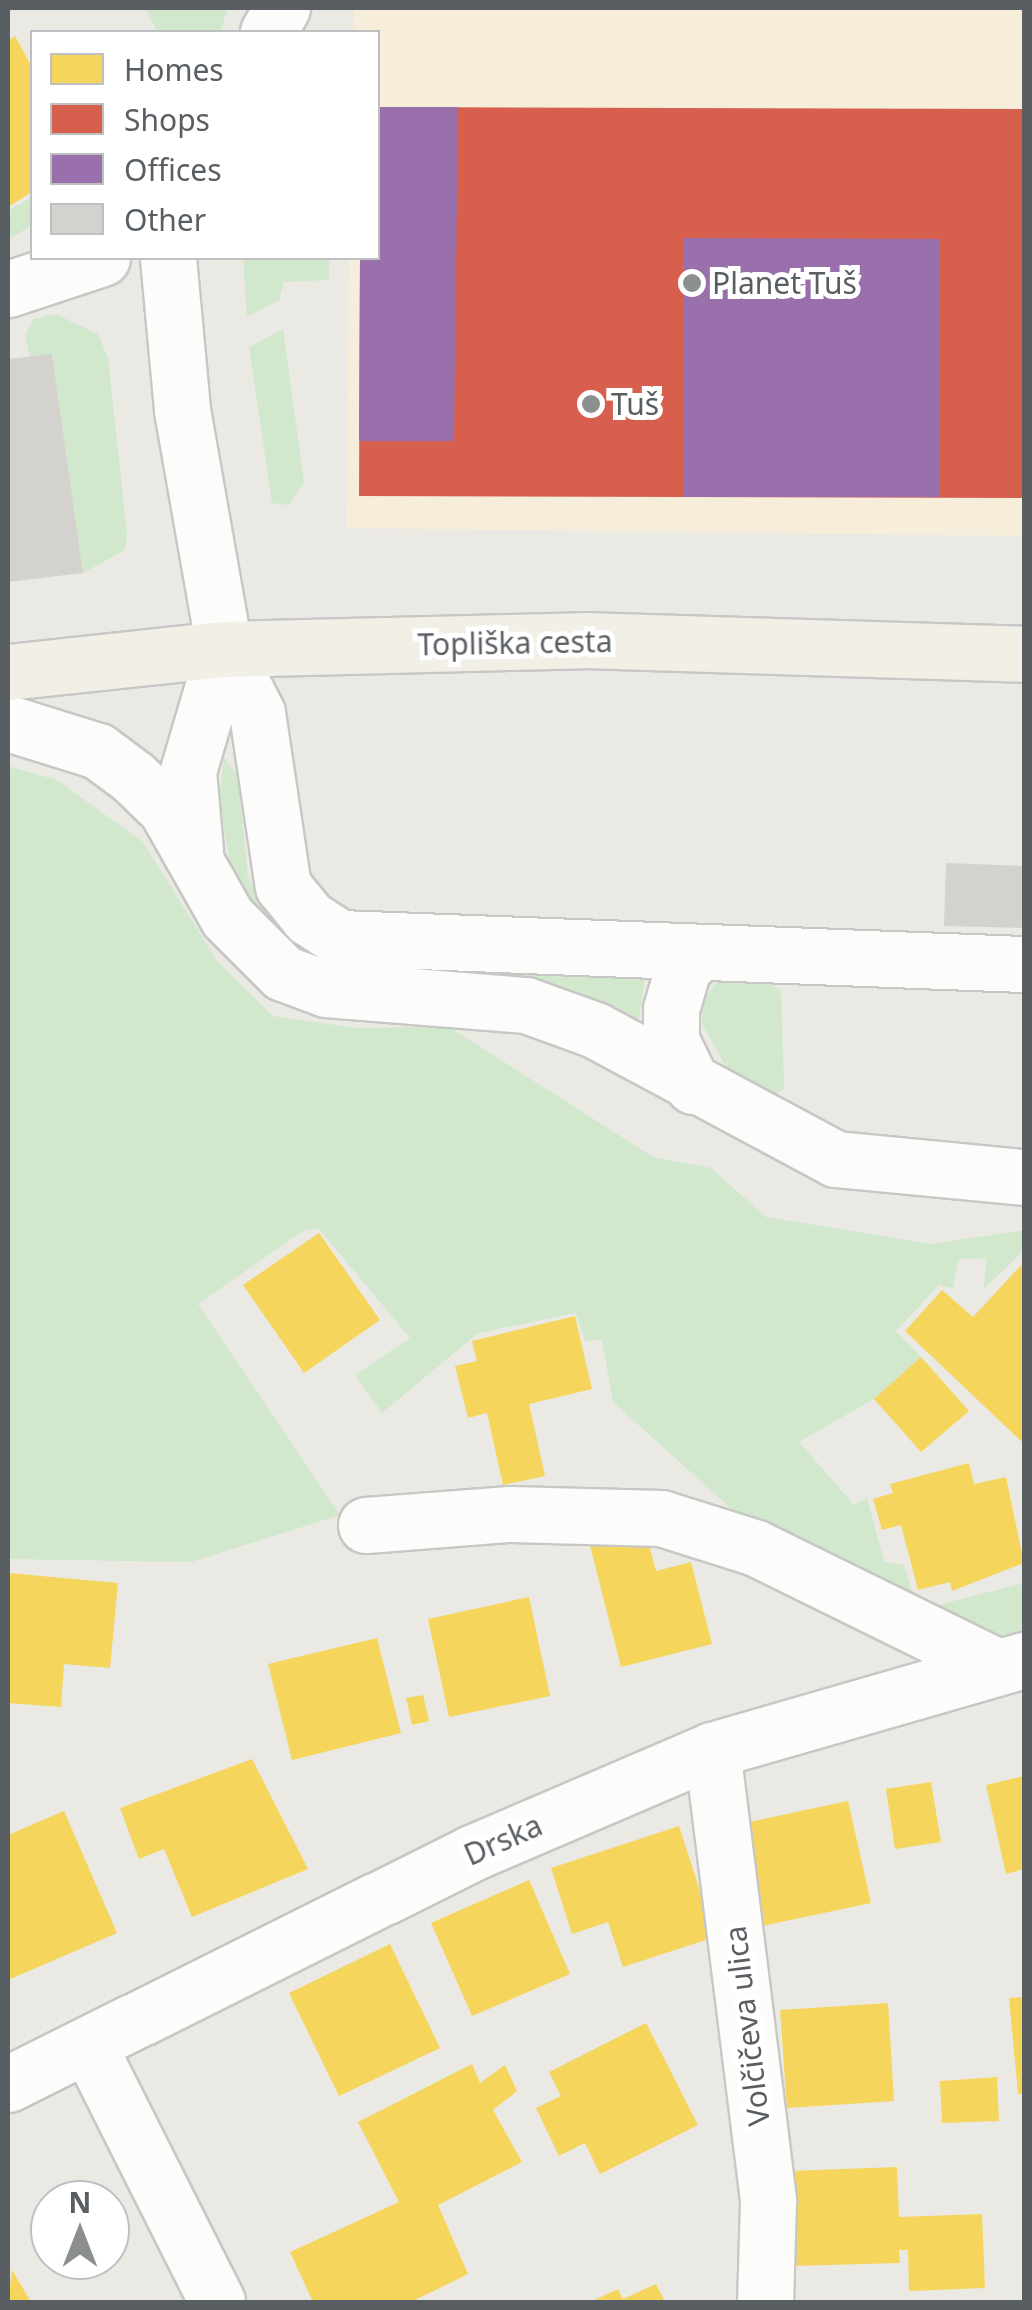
<!DOCTYPE html>
<meta charset="utf-8">
<style>
body{margin:0}
#map{position:relative;width:1032px;height:2310px;overflow:hidden;background:#eae9e4;font-family:"Noto Sans",sans-serif}
div>[style]{position:absolute}
[style*='--x']{left:calc(var(--x)*1px);top:calc(var(--y)*1px);width:calc(var(--w)*1px);rotate:calc(var(--a)*1deg)}
.commercial>*{inset:0;background:#f6eedb}
.green>*{inset:0;background:#d1e8cd}
.homes>*{inset:0;background:#f6d55c}
.shops>*{inset:0;background:#d6604d}
.offices>*{inset:0;background:#9970ab}
.building>*{inset:0;background:#d4d2cf}
.roads{filter:drop-shadow(2px 0 #c7c7c6) drop-shadow(-2px 0 #c7c7c6) drop-shadow(0 2px #c7c7c6) drop-shadow(0 -2px #c7c7c6)}
.minor>*{height:55px;margin:-27.5px;padding:0 27.5px;transform-origin:27.5px;border-radius:27.5px;background:#fcfcfb}
.major>*{height:55px;margin:-27.5px;padding:0 27.5px;transform-origin:27.5px;border-radius:27.5px;background:#f2efe7}
.dots>*{width:28px;height:28px;translate:-50% -50%;box-sizing:border-box;border:5px solid #fff;border-radius:50%}
span{translate:-50% -50%;white-space:nowrap;text-align:center;line-height:1.15;-webkit-text-stroke:10px #fff;paint-order:stroke}
.poi-label{font-size:30px;color:#595e63}
.left{translate:0 -50%;text-align:left}
.street-label{font-size:30px;color:#595e63}
.frame{position:absolute;inset:0;border:10px solid #595e63;pointer-events:none}
.legend{position:absolute;left:30px;top:30px;width:350px;height:230px;box-sizing:border-box;background:#fff;border:2px solid #bdbfc1;margin:0;padding:12px 18px;list-style:none;font-size:30px;color:#595e63}
.legend li{display:flex;align-items:center;gap:20px;height:50px}
.legend b{width:50px;border:2px solid #bdbfc1}
.north{position:absolute;left:30px;top:2180px;width:100px;height:100px;box-sizing:border-box;background:#fff;border:2px solid #bdbfc1;border-radius:50%;rotate:0deg;font-size:28px;font-weight:700;line-height:40px;text-align:center;color:#595e63}
.north::after{content:'';display:block;margin:auto;width:35px;height:45px;background:#8c8f90;clip-path:polygon(50% 0,100% 100%,50% 72%,0 100%)}
</style>
<div id="map">
<div class="commercial">
<div style="clip-path:polygon(354px 8px,1024px 8px,1024px 536px,347px 528px,349px 258px,378px 258px,378px 32px,353px 32px)"></div>
</div>
<div class="green">
<div style="clip-path:polygon(145px 8px,228px 8px,220px 32px,158px 32px)"></div>
<div style="clip-path:polygon(32px 197px,32px 225px,8px 240px,8px 211px)"></div>
<div style="clip-path:polygon(243px 258px,329px 258px,329px 280px,284px 282px,279px 300px,247px 317px)"></div>
<div style="clip-path:polygon(55px 314px,98px 334px,108px 358px,127px 534px,125px 550px,83px 573px,52px 355px,30px 357px,25px 335px,34px 319px)"></div>
<div style="clip-path:polygon(283px 329px,304px 483px,289px 505px,272px 503px,249px 347px)"></div>
<div style="clip-path:polygon(224px 757px,238px 777px,248px 878px,278px 922px,646px 969px,638px 1025px,295px 956px,253px 915px,233px 876px,219px 803px)"></div>
<div style="clip-path:polygon(8px 766px,57px 780px,143px 842px,217px 961px,273px 1016px,356px 1028px,412px 1027px,432px 1016px,653px 1157px,711px 1168px,766px 1217px,931px 1244px,1024px 1230px,1024px 1250px,984px 1289px,986px 1258px,959px 1259px,953px 1288px,939px 1285px,896px 1331px,921px 1357px,874px 1399px,799px 1442px,854px 1505px,867px 1498px,884px 1562px,904px 1565px,917px 1607px,746px 1522px,613px 1402px,602px 1340px,585px 1341px,576px 1313px,478px 1333px,382px 1413px,355px 1375px,410px 1338px,319px 1229px,304px 1230px,198px 1304px,340px 1515px,191px 1562px,8px 1559px)"></div>
<div style="clip-path:polygon(718px 980px,765px 980px,781px 991px,784px 1089px,768px 1099px,738px 1089px,702px 1024px,702px 1003px)"></div>
<div style="clip-path:polygon(1024px 1583px,1024px 1638px,998px 1640px,931px 1607px)"></div>
</div>
<div class="homes">
<div style="clip-path:polygon(15px 36px,32px 67px,32px 192px,8px 207px,8px 41px)"></div>
<div style="clip-path:polygon(319px 1233px,380px 1320px,304px 1373px,243px 1285px)"></div>
<div style="clip-path:polygon(1024px 1262px,1024px 1444px,905px 1331px,942px 1290px,973px 1317px)"></div>
<div style="clip-path:polygon(575px 1316px,592px 1389px,529px 1404px,545px 1476px,503px 1485px,487px 1413px,468px 1418px,455px 1366px,477px 1361px,472px 1341px)"></div>
<div style="clip-path:polygon(921px 1357px,969px 1411px,921px 1452px,874px 1399px)"></div>
<div style="clip-path:polygon(969px 1463px,974px 1484px,1006px 1477px,1024px 1563px,952px 1591px,950px 1582px,918px 1590px,901px 1525px,882px 1530px,873px 1499px,893px 1493px,890px 1484px)"></div>
<div style="clip-path:polygon(643px 1523px,656px 1571px,691px 1562px,712px 1644px,621px 1667px,588px 1538px)"></div>
<div style="clip-path:polygon(8px 1573px,118px 1583px,110px 1668px,64px 1664px,61px 1707px,8px 1703px)"></div>
<div style="clip-path:polygon(529px 1597px,550px 1696px,449px 1717px,428px 1619px)"></div>
<div style="clip-path:polygon(377px 1638px,401px 1733px,292px 1760px,268px 1664px)"></div>
<div style="clip-path:polygon(423px 1695px,429px 1721px,412px 1725px,406px 1698px)"></div>
<div style="clip-path:polygon(252px 1759px,308px 1869px,192px 1917px,164px 1849px,139px 1859px,120px 1808px)"></div>
<div style="clip-path:polygon(1024px 1776px,1024px 1869px,1006px 1874px,986px 1785px)"></div>
<div style="clip-path:polygon(931px 1782px,941px 1842px,895px 1849px,886px 1789px)"></div>
<div style="clip-path:polygon(848px 1801px,871px 1903px,762px 1926px,740px 1824px)"></div>
<div style="clip-path:polygon(64px 1811px,117px 1933px,8px 1980px,8px 1835px)"></div>
<div style="clip-path:polygon(679px 1826px,715px 1937px,623px 1967px,608px 1922px,572px 1934px,551px 1868px)"></div>
<div style="clip-path:polygon(529px 1880px,570px 1974px,472px 2016px,431px 1923px)"></div>
<div style="clip-path:polygon(390px 1944px,440px 2048px,339px 2096px,289px 1993px)"></div>
<div style="clip-path:polygon(1024px 1997px,1024px 2094px,1018px 2094px,1009px 1998px)"></div>
<div style="clip-path:polygon(888px 2003px,894px 2101px,787px 2108px,780px 2010px)"></div>
<div style="clip-path:polygon(646px 2023px,698px 2125px,600px 2174px,585px 2143px,559px 2156px,536px 2108px,561px 2096px,549px 2072px)"></div>
<div style="clip-path:polygon(472px 2064px,480px 2083px,505px 2065px,517px 2091px,493px 2110px,522px 2162px,438px 2205px,468px 2274px,411px 2302px,313px 2302px,290px 2252px,399px 2202px,358px 2122px)"></div>
<div style="clip-path:polygon(997px 2077px,999px 2121px,942px 2123px,940px 2081px)"></div>
<div style="clip-path:polygon(897px 2167px,899px 2217px,982px 2214px,985px 2288px,909px 2291px,908px 2250px,899px 2250px,900px 2263px,792px 2266px,789px 2171px)"></div>
<div style="clip-path:polygon(12px 2270px,31px 2302px,8px 2302px)"></div>
<div style="clip-path:polygon(656px 2284px,665px 2302px,590px 2302px,618px 2289px,623px 2299px)"></div>
</div>
<div class="shops">
<div style="clip-path:polygon(378px 107px,1024px 109px,1024px 498px,359px 496px,360px 258px,378px 258px)"></div>
</div>
<div class="offices">
<div style="clip-path:polygon(378px 107px,458px 107px,454px 441px,359px 441px,360px 258px,378px 258px)"></div>
<div style="clip-path:polygon(683px 238px,940px 239px,940px 497px,683px 497px)"></div>
</div>
<div class="building">
<div style="clip-path:polygon(52px 354px,83px 573px,8px 582px,8px 359px)"></div>
<div style="clip-path:polygon(946px 863px,1024px 866px,1024px 928px,944px 926px)"></div>
</div>
<div class="roads">
<div class="minor">
<div style="--x:268;--y:32;--w:28;--a:-60"></div>
<div style="--x:168;--y:258;--w:153;--a:84.7"></div>
<div style="--x:182;--y:410;--w:243;--a:80"></div>
<div style="--x:224;--y:649;--w:72;--a:62.7"></div>
<div style="--x:257;--y:713;--w:175;--a:81.5"></div>
<div style="--x:283;--y:886;--w:41;--a:50.9"></div>
<div style="--x:309;--y:918;--w:37;--a:33"></div>
<div style="--x:340;--y:938;--w:684;--a:2.18"></div>
<div style="--x:8;--y:289;--w:99;--a:-18.3"></div>
<div style="--x:8;--y:723;--w:94;--a:17.3"></div>
<div style="--x:98;--y:751;--w:44;--a:36.6"></div>
<div style="--x:133;--y:777;--w:46;--a:44.1"></div>
<div style="--x:166;--y:809;--w:124;--a:60.5"></div>
<div style="--x:227;--y:917;--w:79;--a:45"></div>
<div style="--x:283;--y:973;--w:46;--a:20.4"></div>
<div style="--x:326;--y:989;--w:201;--a:4.6"></div>
<div style="--x:526;--y:1005;--w:73;--a:19.9"></div>
<div style="--x:595;--y:1030;--w:273;--a:28.2"></div>
<div style="--x:836;--y:1159;--w:189;--a:5.5"></div>
<div style="--x:195;--y:850;--w:79;--a:-95.1"></div>
<div style="--x:188;--y:771;--w:127;--a:-73.6"></div>
<div style="--x:693;--y:1086;--w:51;--a:-115.6"></div>
<div style="--x:671;--y:1040;--w:31;--a:-90"></div>
<div style="--x:671;--y:1009;--w:43;--a:-73.7"></div>
<div style="--x:683;--y:968;--w:23;--a:-43"></div>
<div style="--x:366;--y:1525;--w:144;--a:-4.4"></div>
<div style="--x:510;--y:1514;--w:151;--a:1.5"></div>
<div style="--x:661;--y:1518;--w:100;--a:17.5"></div>
<div style="--x:756;--y:1548;--w:267;--a:26.2"></div>
<div style="--x:712;--y:1750;--w:455;--a:82.9"></div>
<div style="--x:768;--y:2202;--w:100;--a:91.7"></div>
<div style="--x:89;--y:2047;--w:285;--a:63.3"></div>
<div style="--x:8;--y:2084;--w:518;--a:-26.47"></div>
<div style="--x:472;--y:1853;--w:261;--a:-23.2"></div>
<div style="--x:712;--y:1750;--w:325;--a:-16.1"></div>
</div>
<div class="major">
<div style="--x:8;--y:672;--w:217;--a:-6.1"></div>
<div style="--x:224;--y:649;--w:360;--a:-1.4"></div>
<div style="--x:584;--y:640;--w:440;--a:1.8"></div>
</div>
</div>
<div class="dots">
<div style="left:692px;top:283px;background:#8c8f90"></div>
<div style="left:591px;top:404px;background:#8c8f90"></div>
</div>
<div class="poi-label">
<span class="left" style="left:712px;top:283px">Planet Tuš</span>
<span class="left" style="left:611px;top:404px">Tuš</span>
</div>
<div class="street-label">
<span style="left:515px;top:643px;rotate:-1deg">Topliška cesta</span>
<span style="left:503px;top:1840px;rotate:-24deg">Drska</span>
<span style="left:747px;top:2026px;rotate:-97deg">Volčičeva ulica</span>
</div>
<div class="frame"></div>
<ul class="legend">
<li><b style="height:28px;background:#f6d55c"></b>Homes</li>
<li><b style="height:28px;background:#d6604d"></b>Shops</li>
<li><b style="height:28px;background:#9970ab"></b>Offices</li>
<li><b style="height:28px;background:#d4d2cf"></b>Other</li>
</ul>
<div class="north">N</div>
</div>
